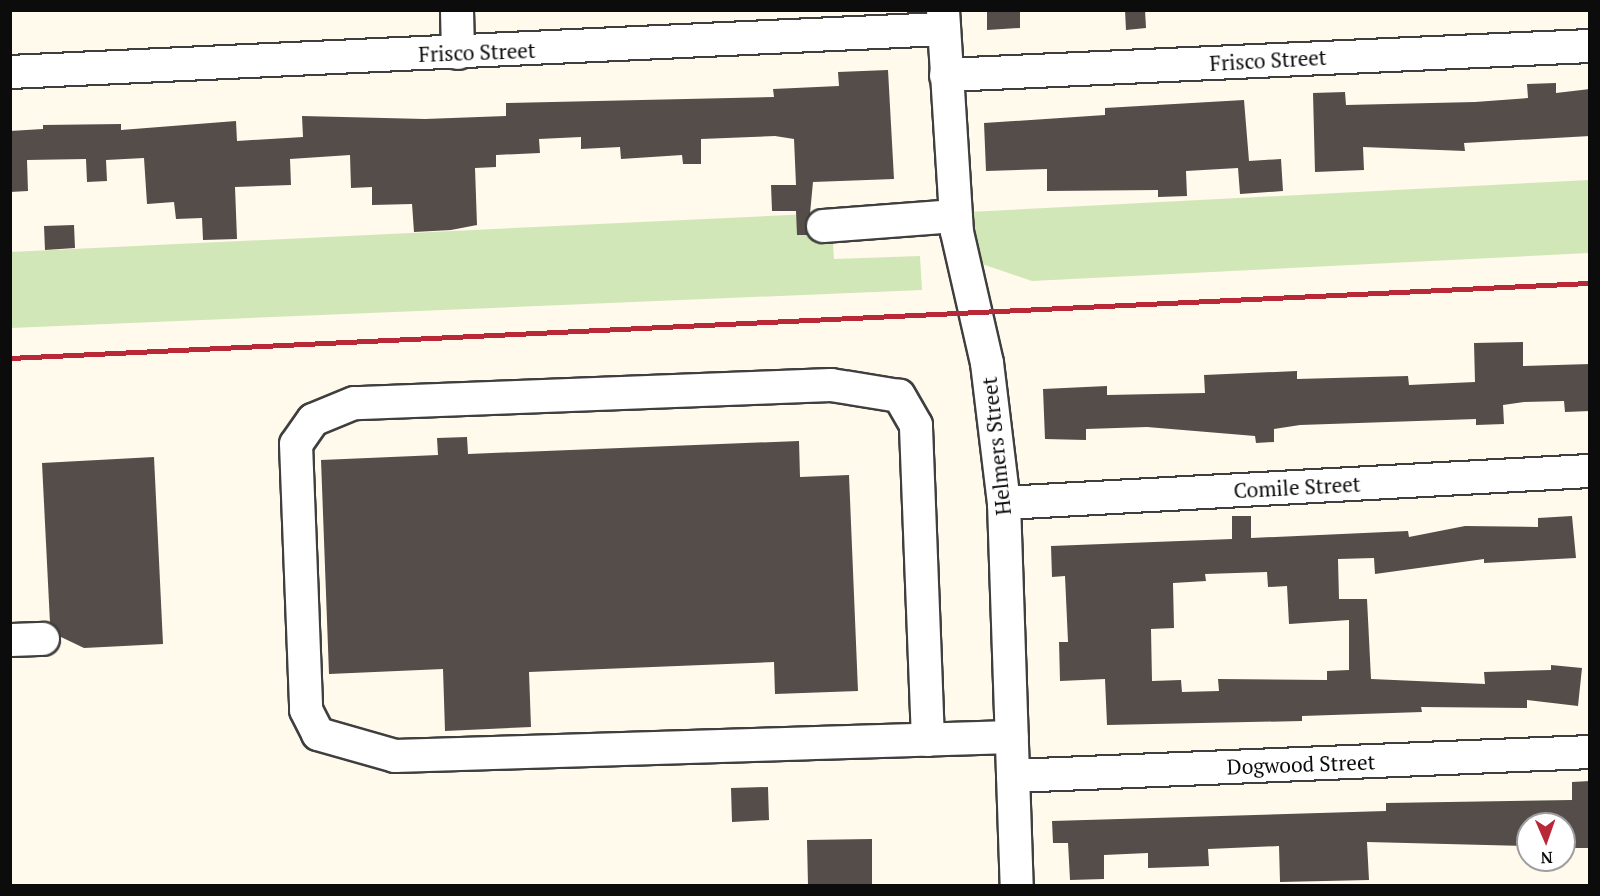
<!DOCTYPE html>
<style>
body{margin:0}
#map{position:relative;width:1600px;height:896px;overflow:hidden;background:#fffaec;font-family:"PT Serif",serif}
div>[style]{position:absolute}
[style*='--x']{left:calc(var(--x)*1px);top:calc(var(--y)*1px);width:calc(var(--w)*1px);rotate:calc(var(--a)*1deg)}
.green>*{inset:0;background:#d2e7b7}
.building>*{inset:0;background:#544d49}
.roads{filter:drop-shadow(2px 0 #3f3f3f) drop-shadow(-2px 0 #3f3f3f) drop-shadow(0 2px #3f3f3f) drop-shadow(0 -2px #3f3f3f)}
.minor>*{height:32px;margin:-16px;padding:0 16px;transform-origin:16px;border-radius:16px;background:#fff}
.rail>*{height:4.5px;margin:-2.25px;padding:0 2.25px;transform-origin:2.25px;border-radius:2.25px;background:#b82836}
span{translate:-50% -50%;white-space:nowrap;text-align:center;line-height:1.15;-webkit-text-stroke:6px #fff;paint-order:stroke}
.street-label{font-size:21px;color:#0c0c0c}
.frame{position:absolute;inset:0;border:12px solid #0c0c0c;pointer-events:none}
.north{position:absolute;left:1516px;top:812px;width:60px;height:60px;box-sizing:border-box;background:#fff;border:2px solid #9e9e9e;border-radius:50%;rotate:178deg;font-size:16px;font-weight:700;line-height:24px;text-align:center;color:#0c0c0c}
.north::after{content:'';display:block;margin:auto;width:21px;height:27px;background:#b82836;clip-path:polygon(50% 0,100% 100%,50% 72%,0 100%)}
</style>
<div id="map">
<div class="green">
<div style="clip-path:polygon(1589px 180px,1589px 253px,1032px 281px,976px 262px,969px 212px)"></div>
<div style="clip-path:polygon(811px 214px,833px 243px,834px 259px,920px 256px,922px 290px,11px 328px,10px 252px)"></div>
</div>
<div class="building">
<div style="clip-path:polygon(987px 10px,1020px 10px,1020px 28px,987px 30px)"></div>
<div style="clip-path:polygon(1125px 10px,1145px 10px,1146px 28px,1126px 30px)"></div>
<div style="clip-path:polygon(888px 70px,894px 179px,813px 182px,808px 235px,797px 235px,796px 211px,772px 211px,771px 185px,796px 185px,794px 139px,775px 136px,701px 139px,701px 164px,683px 164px,682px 155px,621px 159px,620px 147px,581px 149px,581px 137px,539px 139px,540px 153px,496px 155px,496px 167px,475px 168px,477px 225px,451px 230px,414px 232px,412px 204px,372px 205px,372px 187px,351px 188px,350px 155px,290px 159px,291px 185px,235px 187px,237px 239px,203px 240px,202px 218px,176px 219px,174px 202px,147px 204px,144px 158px,106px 160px,107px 181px,87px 182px,86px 159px,27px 160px,28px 191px,10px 192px,10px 131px,43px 129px,43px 125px,121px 124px,121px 130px,236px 121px,237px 141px,303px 137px,302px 116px,425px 119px,506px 116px,506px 103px,774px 97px,773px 89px,839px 86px,838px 72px)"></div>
<div style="clip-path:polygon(1556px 83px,1556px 93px,1590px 89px,1590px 136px,1464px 143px,1465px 151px,1363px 147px,1364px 170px,1315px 172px,1313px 93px,1345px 92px,1346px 105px,1475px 102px,1528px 98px,1527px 84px)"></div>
<div style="clip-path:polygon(1244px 100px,1249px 161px,1281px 159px,1283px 191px,1240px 194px,1238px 168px,1186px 171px,1187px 196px,1158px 197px,1158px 190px,1047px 191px,1047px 169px,986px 171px,984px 123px,1105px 115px,1105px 108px)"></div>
<div style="clip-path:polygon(74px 225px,75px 248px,45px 250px,44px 226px)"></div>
<div style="clip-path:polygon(1523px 342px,1523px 366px,1590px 364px,1590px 411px,1565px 412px,1564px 401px,1524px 402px,1503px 405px,1504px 424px,1476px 425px,1476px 419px,1300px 425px,1274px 429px,1274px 442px,1256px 443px,1255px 436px,1147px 427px,1086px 429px,1086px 440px,1045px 439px,1043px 389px,1107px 386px,1107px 395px,1205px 393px,1204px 375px,1297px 371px,1297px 379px,1408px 376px,1409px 385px,1475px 382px,1474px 343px)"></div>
<div style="clip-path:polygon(467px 437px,468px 454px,799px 441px,800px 477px,849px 475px,858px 691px,775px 694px,774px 662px,529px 672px,531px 727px,445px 731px,443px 669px,329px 674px,321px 460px,438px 455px,437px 438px)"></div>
<div style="clip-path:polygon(154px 457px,163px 644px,84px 648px,61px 637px,50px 623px,42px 463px)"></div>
<div style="clip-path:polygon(evenodd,1232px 516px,1251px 516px,1251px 538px,1408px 531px,1409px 537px,1465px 526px,1538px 527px,1538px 518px,1572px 516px,1576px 558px,1484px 563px,1484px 559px,1375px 574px,1374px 558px,1338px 559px,1339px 599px,1367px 599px,1371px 679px,1485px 684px,1484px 672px,1551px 670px,1551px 665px,1582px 668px,1578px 706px,1527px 700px,1527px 708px,1421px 707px,1422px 712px,1302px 716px,1302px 721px,1107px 725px,1105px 679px,1060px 681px,1059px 642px,1068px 642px,1065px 576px,1052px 577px,1051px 546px,1232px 539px,1232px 516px,1267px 572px,1268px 587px,1287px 586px,1289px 624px,1349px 620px,1349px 670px,1327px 671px,1327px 680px,1218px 679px,1219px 691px,1182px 692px,1181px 680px,1152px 681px,1151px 629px,1174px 628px,1173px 583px,1206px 581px,1205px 574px,1267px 572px)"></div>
<div style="clip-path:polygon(1590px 781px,1590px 848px,1574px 848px,1573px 837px,1564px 837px,1564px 824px,1528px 824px,1528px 846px,1367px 842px,1369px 880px,1280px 882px,1279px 846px,1208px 849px,1209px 866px,1148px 868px,1148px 853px,1104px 855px,1104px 879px,1070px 880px,1068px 843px,1053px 843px,1052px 821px,1386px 811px,1386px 803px,1572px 800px,1572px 782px)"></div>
<div style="clip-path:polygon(768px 787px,769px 820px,732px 822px,731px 788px)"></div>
<div style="clip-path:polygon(872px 839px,872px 885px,808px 885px,807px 840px)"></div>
</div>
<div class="roads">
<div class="minor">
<div style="--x:457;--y:10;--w:43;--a:88.7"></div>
<div style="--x:943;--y:10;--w:222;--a:86.4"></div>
<div style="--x:957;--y:232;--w:134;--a:77.1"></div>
<div style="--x:987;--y:363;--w:141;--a:83.1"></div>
<div style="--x:1004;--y:503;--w:383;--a:88.1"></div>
<div style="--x:10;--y:72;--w:935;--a:-2.64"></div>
<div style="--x:946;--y:75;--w:645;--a:-2.58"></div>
<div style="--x:823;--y:226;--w:133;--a:-4.3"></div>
<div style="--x:1004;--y:503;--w:587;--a:-3.13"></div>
<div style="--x:10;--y:640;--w:33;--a:-2"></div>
<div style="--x:928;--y:740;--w:315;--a:-92.2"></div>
<div style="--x:916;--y:425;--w:34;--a:-120"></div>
<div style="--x:899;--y:396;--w:69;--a:-170.8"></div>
<div style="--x:831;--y:385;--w:477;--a:177.8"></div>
<div style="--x:354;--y:403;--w:44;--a:157.5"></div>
<div style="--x:313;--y:420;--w:29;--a:125"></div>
<div style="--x:296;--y:444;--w:266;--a:87.8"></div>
<div style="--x:306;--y:710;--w:27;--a:63"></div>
<div style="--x:318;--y:734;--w:80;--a:15.9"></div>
<div style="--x:395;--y:756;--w:617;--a:-1.76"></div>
<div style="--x:1013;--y:776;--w:577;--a:-2.38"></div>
</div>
</div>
<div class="rail">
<div style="--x:10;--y:358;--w:1582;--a:-2.72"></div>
</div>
<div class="street-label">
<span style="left:477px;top:52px;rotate:-2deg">Frisco Street</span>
<span style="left:1268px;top:60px;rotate:-3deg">Frisco Street</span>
<span style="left:996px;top:446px;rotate:-96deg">Helmers Street</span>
<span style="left:1297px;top:487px;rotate:-3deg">Comile Street</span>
<span style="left:1301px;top:764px;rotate:-2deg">Dogwood Street</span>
</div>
<div class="frame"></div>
<div class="north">N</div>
</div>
